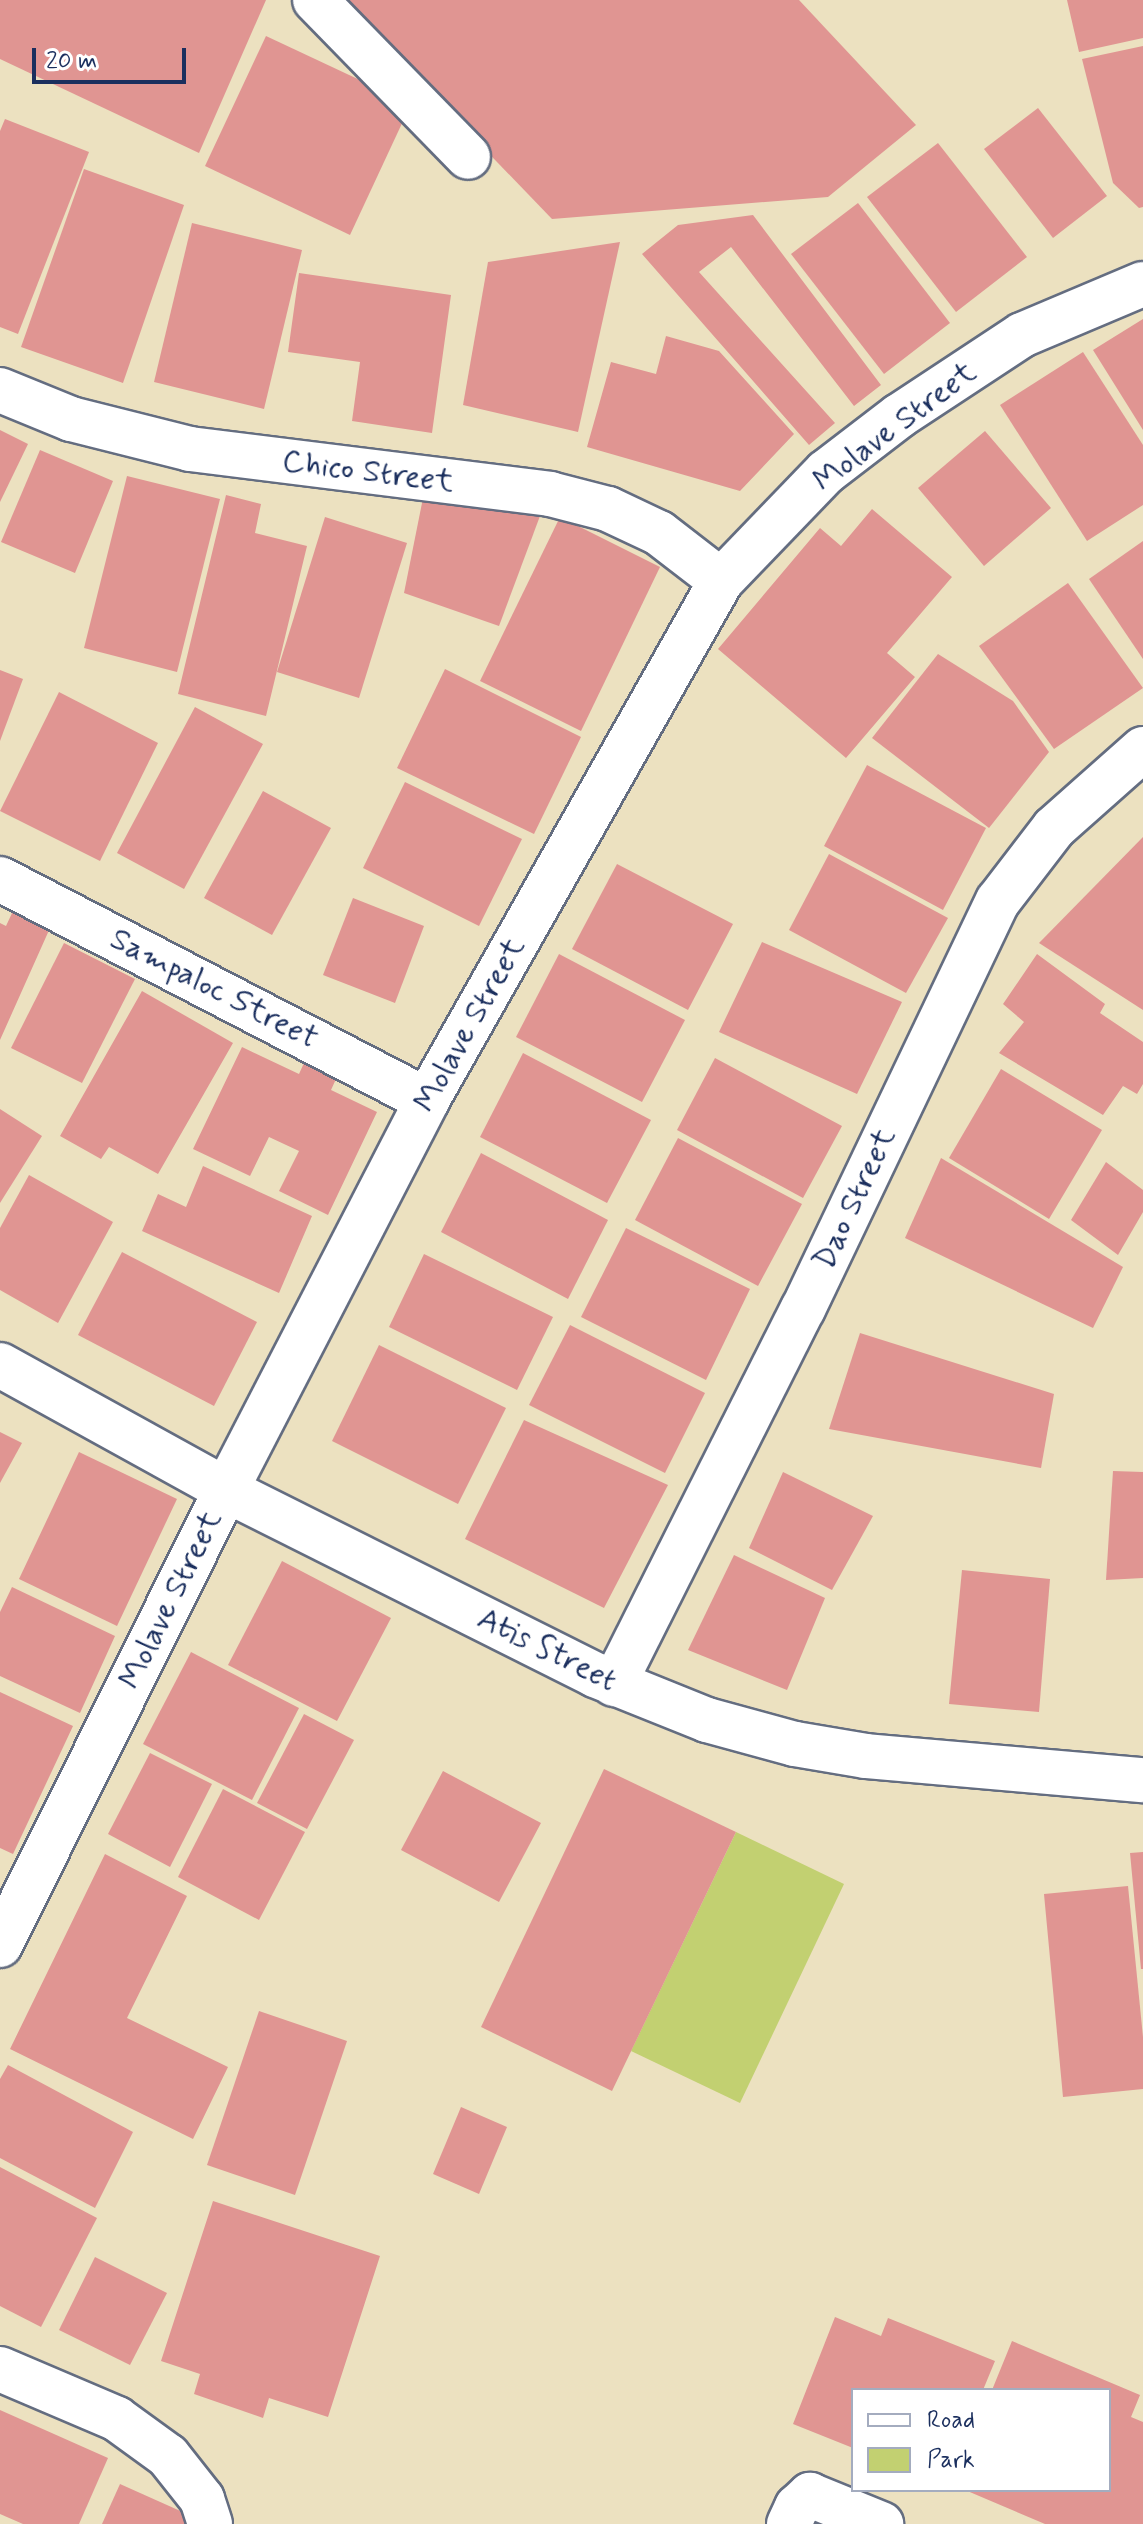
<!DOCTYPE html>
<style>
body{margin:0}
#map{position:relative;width:1143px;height:2524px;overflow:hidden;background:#ece1c0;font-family:Mynerve,sans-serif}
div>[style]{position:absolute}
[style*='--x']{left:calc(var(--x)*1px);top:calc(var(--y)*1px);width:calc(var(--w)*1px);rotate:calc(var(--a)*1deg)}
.green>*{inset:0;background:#c2d071}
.building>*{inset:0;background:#e09592}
.roads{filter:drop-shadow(2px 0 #646d80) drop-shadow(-2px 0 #646d80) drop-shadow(0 2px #646d80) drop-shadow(0 -2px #646d80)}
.minor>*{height:44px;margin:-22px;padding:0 22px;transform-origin:22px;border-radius:22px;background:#fff}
span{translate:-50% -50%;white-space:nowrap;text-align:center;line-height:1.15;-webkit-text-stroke:8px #fff;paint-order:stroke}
.street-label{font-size:32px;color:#1b2f5e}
.legend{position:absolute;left:851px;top:2388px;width:260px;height:104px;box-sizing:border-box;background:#fff;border:2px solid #a4acbf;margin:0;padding:10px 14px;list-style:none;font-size:24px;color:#1b2f5e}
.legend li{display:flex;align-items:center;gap:16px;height:40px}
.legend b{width:40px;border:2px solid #a4acbf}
.scale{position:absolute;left:32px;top:48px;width:154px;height:36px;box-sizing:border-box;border:4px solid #1b2f5e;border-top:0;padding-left:10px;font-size:24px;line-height:28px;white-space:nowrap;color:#1b2f5e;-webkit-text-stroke:6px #fff;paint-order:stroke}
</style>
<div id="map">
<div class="green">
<div style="clip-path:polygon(736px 1832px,844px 1884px,740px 2103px,631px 2051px)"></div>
</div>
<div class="building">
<div style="clip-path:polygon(0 0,266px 0,199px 153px,0 59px)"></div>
<div style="clip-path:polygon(341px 0,799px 0,916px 125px,828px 197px,552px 219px)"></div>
<div style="clip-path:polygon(1067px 0,1143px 0,1143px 38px,1079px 52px)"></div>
<div style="clip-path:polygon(266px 36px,411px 104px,350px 235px,205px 166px)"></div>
<div style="clip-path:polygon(1143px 46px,1143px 207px,1139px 208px,1113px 183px,1082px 59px)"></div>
<div style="clip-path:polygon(1038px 108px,1107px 196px,1053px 238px,984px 149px)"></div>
<div style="clip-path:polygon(5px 119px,89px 152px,18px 334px,0 327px,0 131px)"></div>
<div style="clip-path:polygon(938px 143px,1027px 257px,956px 312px,867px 197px)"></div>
<div style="clip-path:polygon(84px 169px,184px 205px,123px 383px,21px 347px)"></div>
<div style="clip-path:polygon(858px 203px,950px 323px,884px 374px,791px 254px)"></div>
<div style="clip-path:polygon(753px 215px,881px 385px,854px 406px,731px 247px,699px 272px,835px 423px,809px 445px,642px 254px,678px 225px)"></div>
<div style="clip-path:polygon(192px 223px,302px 250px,264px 409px,154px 382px)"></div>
<div style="clip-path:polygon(620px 242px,578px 432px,463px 405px,488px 262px)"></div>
<div style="clip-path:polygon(299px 273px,451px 295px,432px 433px,352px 421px,360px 362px,288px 352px)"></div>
<div style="clip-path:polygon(1143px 319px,1143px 430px,1093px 350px)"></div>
<div style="clip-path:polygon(666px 336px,719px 351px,794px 434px,740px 491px,587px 447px,611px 362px,656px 374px)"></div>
<div style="clip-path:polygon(1083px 352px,1143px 445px,1143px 505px,1087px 541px,1000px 405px)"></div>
<div style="clip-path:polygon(0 430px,28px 444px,0 502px)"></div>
<div style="clip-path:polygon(985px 431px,1051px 508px,984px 566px,918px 488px)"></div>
<div style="clip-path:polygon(40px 450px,113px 481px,75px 573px,1px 542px)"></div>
<div style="clip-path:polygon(127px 476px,220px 499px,177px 672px,84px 648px)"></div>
<div style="clip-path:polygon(424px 493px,540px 516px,499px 626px,404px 593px)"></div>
<div style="clip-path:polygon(226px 495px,261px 504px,255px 533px,307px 546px,266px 716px,178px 694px)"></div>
<div style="clip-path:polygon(872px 509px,952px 577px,887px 653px,915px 677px,846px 758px,718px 649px,820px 528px,841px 546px)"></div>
<div style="clip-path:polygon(325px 517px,407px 543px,359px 698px,277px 672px)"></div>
<div style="clip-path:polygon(560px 517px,660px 567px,581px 731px,480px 681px)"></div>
<div style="clip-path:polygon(1143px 541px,1143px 659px,1089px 579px)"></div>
<div style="clip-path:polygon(1068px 583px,1143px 688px,1054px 749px,979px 646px)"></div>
<div style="clip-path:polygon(938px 654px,1013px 701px,1049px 752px,989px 828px,872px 738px)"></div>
<div style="clip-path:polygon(445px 669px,581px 737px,534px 834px,397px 768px)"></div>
<div style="clip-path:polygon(0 670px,23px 679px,0 741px)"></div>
<div style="clip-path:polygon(59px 692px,158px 743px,100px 861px,0 811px)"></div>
<div style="clip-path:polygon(195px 707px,263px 744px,184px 889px,117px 853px)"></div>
<div style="clip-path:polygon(867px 765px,986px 828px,943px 910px,824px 846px)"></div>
<div style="clip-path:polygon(405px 782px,522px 839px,479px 926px,363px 868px)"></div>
<div style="clip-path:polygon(263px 791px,331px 828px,272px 935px,204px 898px)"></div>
<div style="clip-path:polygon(1143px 837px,1143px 1010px,1039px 943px)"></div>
<div style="clip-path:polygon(829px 854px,948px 918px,906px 993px,789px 930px)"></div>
<div style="clip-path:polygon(617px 864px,733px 924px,688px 1010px,572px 949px)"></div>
<div style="clip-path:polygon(353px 898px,424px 926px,395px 1003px,323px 975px)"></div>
<div style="clip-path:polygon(13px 911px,50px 928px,0 1040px,0 923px,6px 926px)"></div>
<div style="clip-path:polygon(762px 942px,902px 1002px,857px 1094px,719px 1032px)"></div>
<div style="clip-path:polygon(64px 943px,135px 979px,82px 1083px,11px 1048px)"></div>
<div style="clip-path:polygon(559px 954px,685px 1020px,642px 1102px,516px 1037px)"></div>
<div style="clip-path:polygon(1037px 954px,1105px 1004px,1100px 1013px,1143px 1042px,1143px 1084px,1137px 1094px,1123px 1086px,1103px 1115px,999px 1053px,1024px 1022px,1003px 1004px)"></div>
<div style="clip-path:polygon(142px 991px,233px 1043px,158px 1174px,109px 1147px,101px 1159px,60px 1136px)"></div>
<div style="clip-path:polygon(242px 1047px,299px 1074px,304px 1063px,336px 1079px,331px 1090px,377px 1112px,328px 1215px,279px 1191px,299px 1151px,269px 1137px,250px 1176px,193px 1149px)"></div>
<div style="clip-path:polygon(523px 1053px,651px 1120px,607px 1203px,480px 1137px)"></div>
<div style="clip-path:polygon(715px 1058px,842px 1126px,803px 1198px,677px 1130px)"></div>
<div style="clip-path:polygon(1001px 1069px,1102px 1130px,1049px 1219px,949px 1158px)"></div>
<div style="clip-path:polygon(0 1109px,42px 1136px,0 1203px)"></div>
<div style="clip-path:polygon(678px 1138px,802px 1204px,758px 1286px,635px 1220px)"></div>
<div style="clip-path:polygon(481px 1153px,608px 1220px,568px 1299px,441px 1232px)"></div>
<div style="clip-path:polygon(941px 1158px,1123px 1267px,1093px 1328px,905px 1238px)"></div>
<div style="clip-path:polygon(1106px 1162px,1143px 1190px,1143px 1212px,1118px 1255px,1071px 1220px)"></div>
<div style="clip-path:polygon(203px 1166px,312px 1216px,279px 1293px,142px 1231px,158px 1194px,186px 1207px)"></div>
<div style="clip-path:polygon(29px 1175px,113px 1222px,58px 1323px,0 1290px,0 1228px)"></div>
<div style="clip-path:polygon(626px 1228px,750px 1289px,706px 1380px,581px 1317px)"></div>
<div style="clip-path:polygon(122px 1252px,257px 1322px,214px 1406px,78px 1335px)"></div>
<div style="clip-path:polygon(424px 1254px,553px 1317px,517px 1390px,389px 1327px)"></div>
<div style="clip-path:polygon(570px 1325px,705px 1393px,665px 1473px,529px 1405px)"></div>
<div style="clip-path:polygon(860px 1333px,1054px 1394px,1041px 1468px,829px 1429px)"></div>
<div style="clip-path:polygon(379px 1345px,506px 1408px,458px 1504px,332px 1441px)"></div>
<div style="clip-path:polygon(524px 1420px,668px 1485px,604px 1608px,465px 1539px)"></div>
<div style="clip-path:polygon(0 1432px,22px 1443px,0 1483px)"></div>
<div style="clip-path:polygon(79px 1452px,177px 1499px,117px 1626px,19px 1579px)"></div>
<div style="clip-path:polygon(1113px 1471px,1143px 1472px,1143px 1578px,1106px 1580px)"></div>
<div style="clip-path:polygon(783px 1472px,873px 1516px,832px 1590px,749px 1548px)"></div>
<div style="clip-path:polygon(734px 1555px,825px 1598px,787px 1690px,688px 1650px)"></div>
<div style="clip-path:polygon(282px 1561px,391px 1618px,337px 1721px,228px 1665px)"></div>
<div style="clip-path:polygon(962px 1570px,1050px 1579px,1039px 1712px,949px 1704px)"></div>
<div style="clip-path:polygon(12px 1587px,115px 1636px,80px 1713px,0 1676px,0 1612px)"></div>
<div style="clip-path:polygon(191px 1652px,299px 1708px,252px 1800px,143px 1744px)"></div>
<div style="clip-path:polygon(0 1692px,73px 1726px,13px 1854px,0 1848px)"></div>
<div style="clip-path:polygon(304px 1714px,354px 1740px,307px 1829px,257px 1803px)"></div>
<div style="clip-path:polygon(150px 1753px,212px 1784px,170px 1867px,108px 1834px)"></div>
<div style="clip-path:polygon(604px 1769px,736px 1832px,612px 2091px,481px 2027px)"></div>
<div style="clip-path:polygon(443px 1771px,541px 1823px,499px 1902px,401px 1850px)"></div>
<div style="clip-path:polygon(223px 1789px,305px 1832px,259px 1920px,178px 1877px)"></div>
<div style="clip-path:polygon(1143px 1852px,1143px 1969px,1141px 1969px,1130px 1853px)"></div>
<div style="clip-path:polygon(105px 1854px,187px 1896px,127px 2018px,228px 2067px,193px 2139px,10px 2049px)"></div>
<div style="clip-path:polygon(1128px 1886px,1143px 2037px,1143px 2089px,1063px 2097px,1044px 1894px)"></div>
<div style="clip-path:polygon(259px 2011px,347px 2041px,295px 2195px,207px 2165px)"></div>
<div style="clip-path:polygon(8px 2065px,133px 2132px,95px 2208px,0 2158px,0 2079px)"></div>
<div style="clip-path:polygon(461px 2107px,507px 2127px,479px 2194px,433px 2174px)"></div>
<div style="clip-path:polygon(0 2167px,97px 2218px,41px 2327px,0 2306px)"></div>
<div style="clip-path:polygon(213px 2201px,380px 2256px,328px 2417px,269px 2398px,263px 2418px,194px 2394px,200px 2374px,161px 2361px)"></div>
<div style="clip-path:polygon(95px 2257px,167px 2293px,130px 2365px,59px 2330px)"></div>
<div style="clip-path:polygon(835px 2317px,881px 2336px,888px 2318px,995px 2361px,983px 2390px,853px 2390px,853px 2448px,793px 2424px)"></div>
<div style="clip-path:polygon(1012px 2341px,1140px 2395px,1131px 2417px,1143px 2422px,1143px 2524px,1045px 2524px,965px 2490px,1109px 2490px,1109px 2390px,992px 2390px)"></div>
<div style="clip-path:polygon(0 2410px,108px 2458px,79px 2524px,23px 2524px,0 2514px)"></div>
<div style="clip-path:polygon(120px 2484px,196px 2518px,194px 2524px,102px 2524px)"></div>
</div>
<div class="roads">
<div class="minor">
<div style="--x:315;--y:0;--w:219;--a:45.7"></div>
<div style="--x:0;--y:390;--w:77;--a:22.2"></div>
<div style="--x:71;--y:419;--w:123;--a:14.1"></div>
<div style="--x:190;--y:449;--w:363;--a:7.1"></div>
<div style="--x:550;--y:494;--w:60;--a:14.5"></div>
<div style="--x:608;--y:509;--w:56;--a:25.2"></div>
<div style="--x:659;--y:533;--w:78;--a:37.7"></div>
<div style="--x:0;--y:879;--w:481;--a:27.4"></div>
<div style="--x:0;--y:1365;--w:258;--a:28.9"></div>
<div style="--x:226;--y:1490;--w:413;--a:26.6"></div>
<div style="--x:595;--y:1675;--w:121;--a:21.9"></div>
<div style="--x:707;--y:1720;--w:91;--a:15.3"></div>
<div style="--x:795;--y:1744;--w:72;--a:9.6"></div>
<div style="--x:866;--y:1756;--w:278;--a:5"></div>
<div style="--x:614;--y:1684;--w:420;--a:-63.3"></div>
<div style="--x:803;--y:1309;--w:452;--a:-64.5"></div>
<div style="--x:998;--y:901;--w:92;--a:-52.5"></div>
<div style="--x:1054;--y:828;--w:119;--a:-41.6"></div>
<div style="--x:0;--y:1945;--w:508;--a:-63.59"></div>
<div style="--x:226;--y:1490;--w:439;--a:-62.7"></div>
<div style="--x:427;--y:1100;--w:596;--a:-60.47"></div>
<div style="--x:721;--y:581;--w:151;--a:-46.1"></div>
<div style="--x:826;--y:472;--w:92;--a:-37.5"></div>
<div style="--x:899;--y:416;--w:147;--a:-33.4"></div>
<div style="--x:1022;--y:335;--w:131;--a:-22.9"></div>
<div style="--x:0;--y:2369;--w:127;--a:23.1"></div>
<div style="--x:117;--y:2419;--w:63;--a:36"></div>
<div style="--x:168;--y:2456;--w:55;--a:51.7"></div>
<div style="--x:202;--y:2499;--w:26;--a:72"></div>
<div style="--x:789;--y:2524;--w:19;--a:-65"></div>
<div style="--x:797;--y:2507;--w:18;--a:-43"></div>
<div style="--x:810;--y:2495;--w:77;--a:22.2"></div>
</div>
</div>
<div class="street-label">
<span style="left:895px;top:427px;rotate:-37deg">Molave Street</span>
<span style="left:368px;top:472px;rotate:7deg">Chico Street</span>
<span style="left:214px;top:989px;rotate:27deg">Sampaloc Street</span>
<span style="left:470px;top:1025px;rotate:-61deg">Molave Street</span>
<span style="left:855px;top:1199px;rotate:-65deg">Dao Street</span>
<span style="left:171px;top:1600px;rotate:-64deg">Molave Street</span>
<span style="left:547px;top:1650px;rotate:26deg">Atis Street</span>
</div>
<ul class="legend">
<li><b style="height:10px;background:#fff"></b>Road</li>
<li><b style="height:22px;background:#c2d071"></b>Park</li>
</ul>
<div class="scale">20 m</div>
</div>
